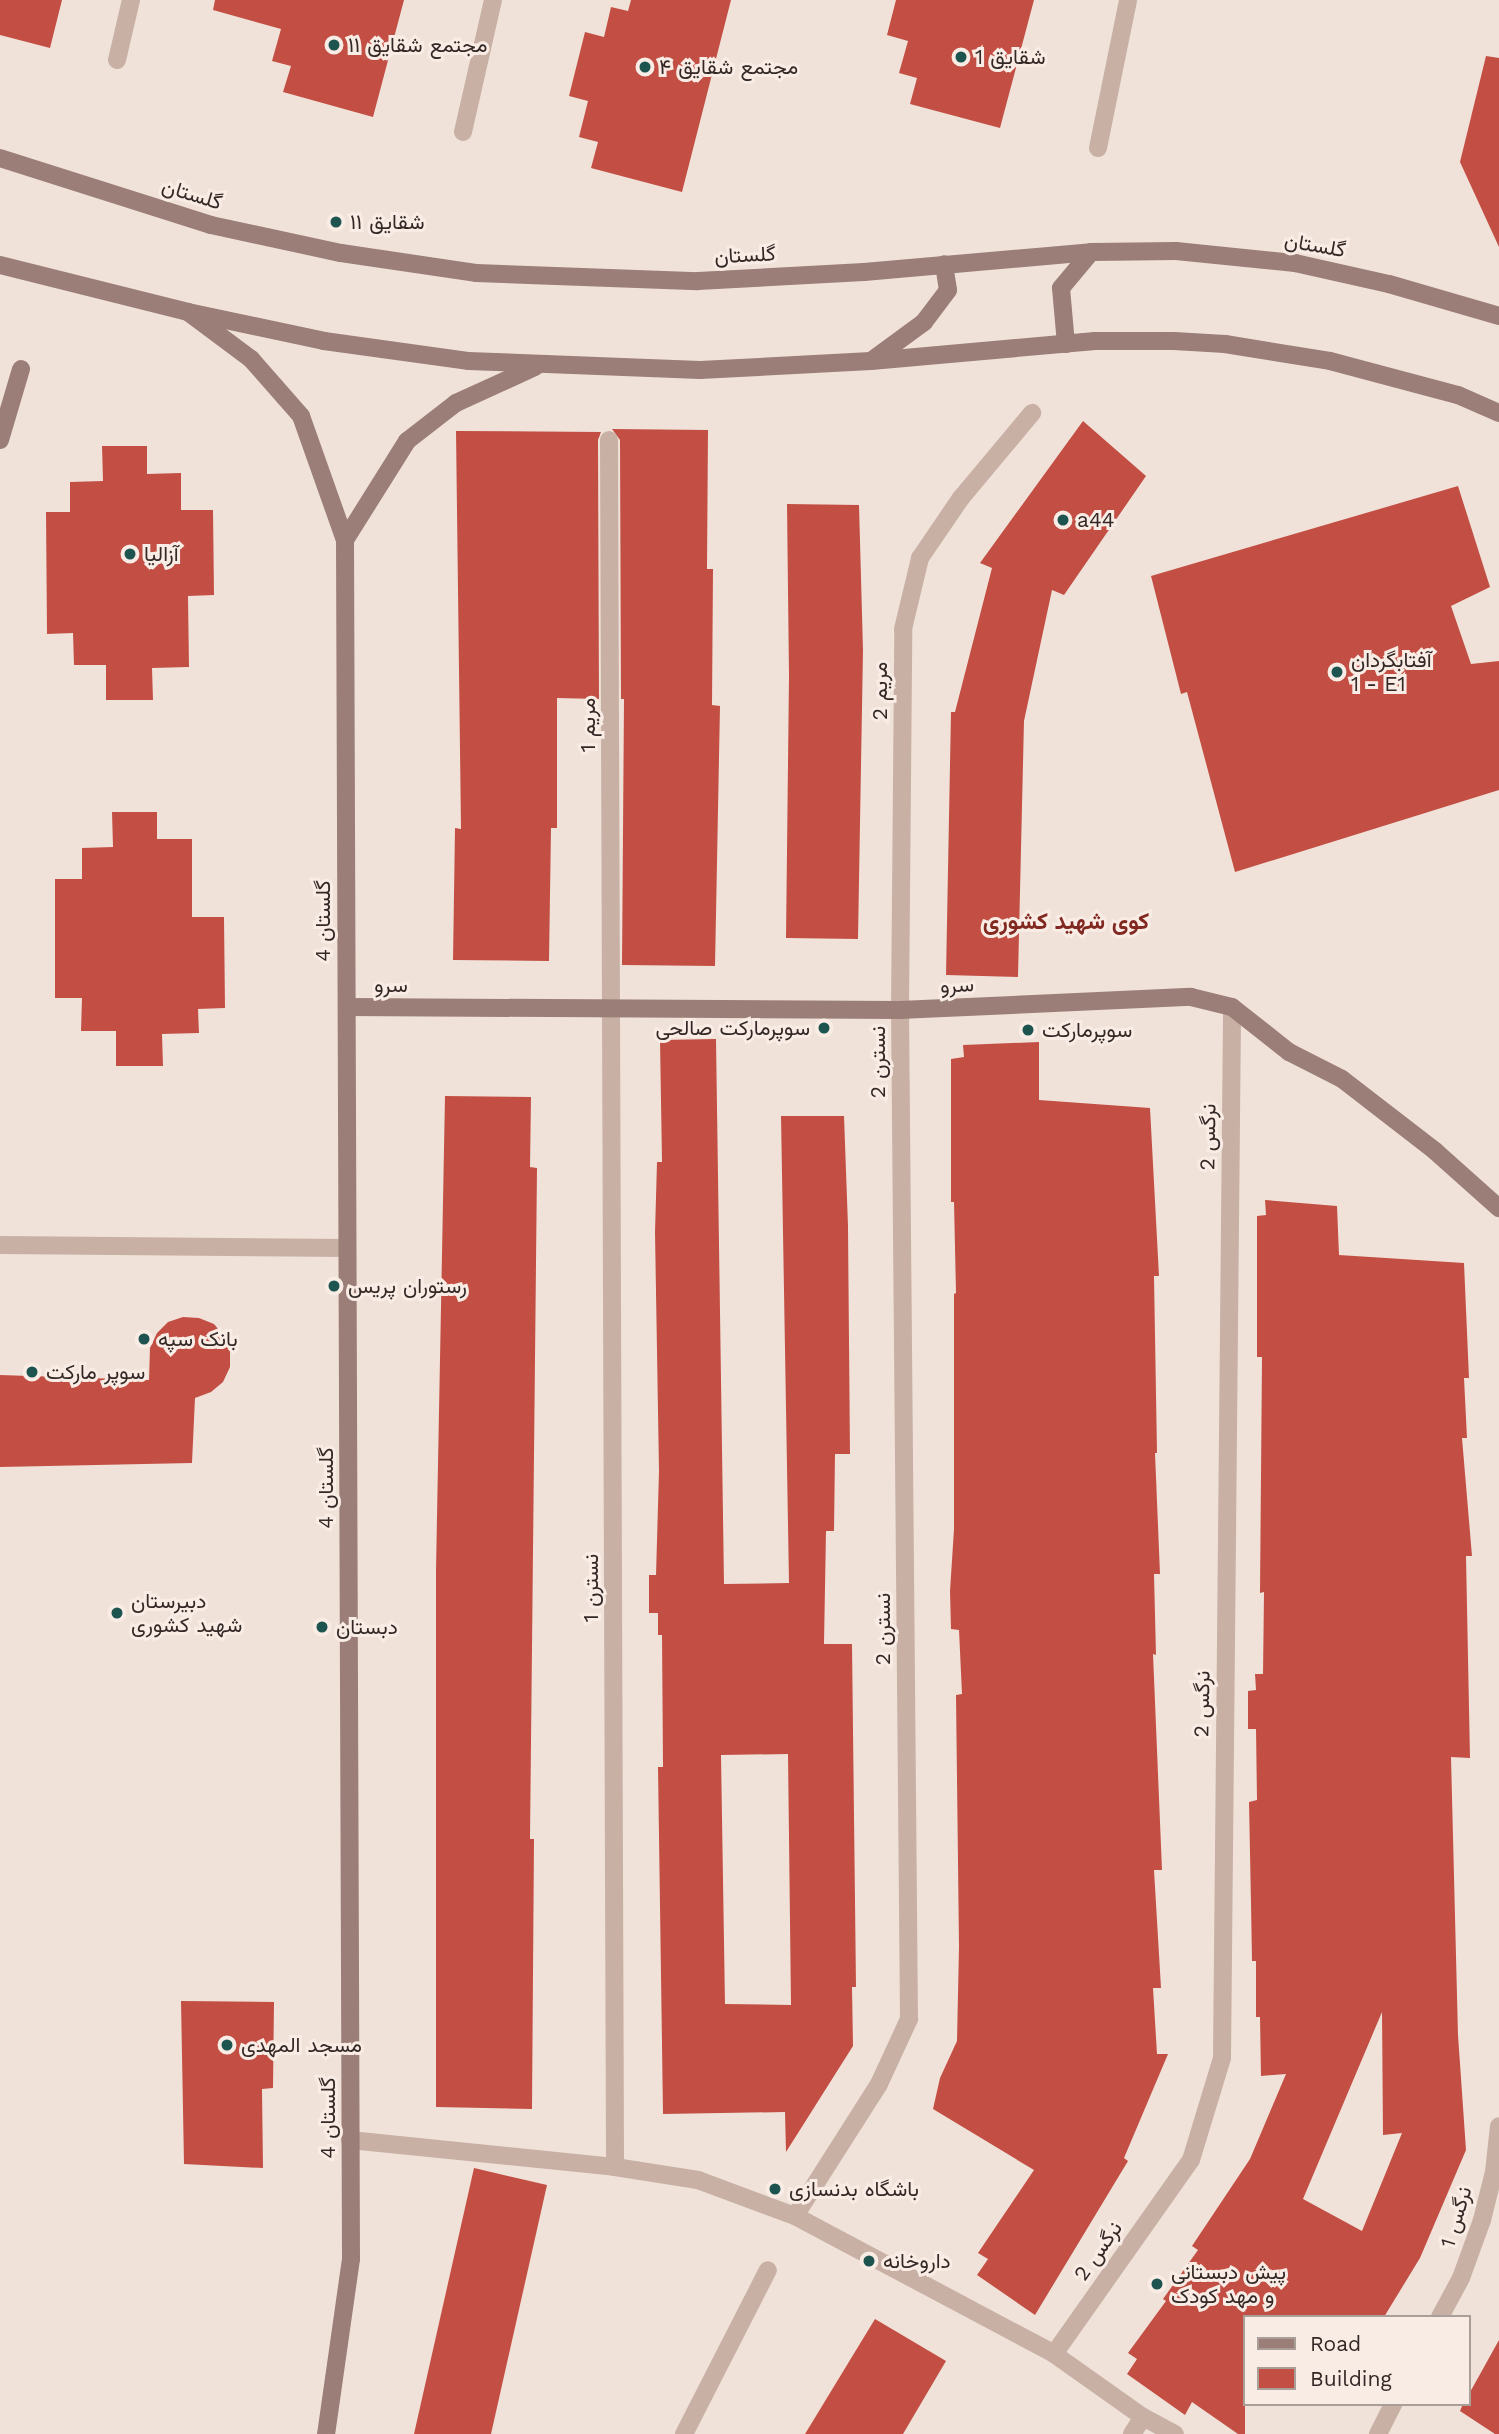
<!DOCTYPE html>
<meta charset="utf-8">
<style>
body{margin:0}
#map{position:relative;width:1499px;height:2434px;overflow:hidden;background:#f0e2d9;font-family:"Work Sans",Vazirmatn,sans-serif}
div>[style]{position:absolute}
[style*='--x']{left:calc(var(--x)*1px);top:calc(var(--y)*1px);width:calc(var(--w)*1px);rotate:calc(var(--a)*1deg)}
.building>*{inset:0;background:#c34f44}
.street>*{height:18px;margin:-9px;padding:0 9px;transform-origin:9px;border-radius:9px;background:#c8b0a5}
.secondary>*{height:18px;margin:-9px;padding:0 9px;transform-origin:9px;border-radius:9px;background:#9b7e77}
.dots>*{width:19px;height:19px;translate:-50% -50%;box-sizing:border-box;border:4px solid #f8ece5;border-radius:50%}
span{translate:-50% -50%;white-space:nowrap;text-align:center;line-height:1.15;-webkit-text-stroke:6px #f8ece5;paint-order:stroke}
.poi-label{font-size:21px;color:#342826}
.left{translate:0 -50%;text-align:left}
.right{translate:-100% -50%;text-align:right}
.street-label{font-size:21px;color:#342826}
.neighbourhood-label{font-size:23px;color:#812921;font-weight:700}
.legend{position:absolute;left:1243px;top:2315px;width:228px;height:91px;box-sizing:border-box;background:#f8ece5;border:2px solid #aa9e99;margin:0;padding:9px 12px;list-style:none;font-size:21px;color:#342826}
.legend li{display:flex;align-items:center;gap:14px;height:35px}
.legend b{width:35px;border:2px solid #aa9e99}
</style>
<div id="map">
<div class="building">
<div style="clip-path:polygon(0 0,62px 0,50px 48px,0 35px)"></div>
<div style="clip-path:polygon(215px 0,404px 0,373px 117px,283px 92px,291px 66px,272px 61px,281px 29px,213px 10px)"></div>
<div style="clip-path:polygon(631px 0,731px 0,682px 192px,591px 168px,598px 142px,579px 137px,588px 101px,569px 96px,585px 32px,604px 37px,611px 7px,628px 11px)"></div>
<div style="clip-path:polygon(896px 0,1034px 0,1000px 128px,910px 104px,917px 78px,899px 73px,908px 41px,887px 35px)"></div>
<div style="clip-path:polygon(1486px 56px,1499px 58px,1499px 247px,1460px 162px)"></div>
<div style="clip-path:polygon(1083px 421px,1146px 476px,1064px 595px,1052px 590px,1024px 721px,1018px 977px,946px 975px,951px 712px,955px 712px,992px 568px,980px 563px)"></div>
<div style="clip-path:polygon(612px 429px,708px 430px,707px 569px,713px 569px,712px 705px,720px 706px,715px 966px,622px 965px,624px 699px,621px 699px,620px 440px)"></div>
<div style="clip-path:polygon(456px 431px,601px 432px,598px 440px,599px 699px,557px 698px,557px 828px,551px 828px,549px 961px,453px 960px,455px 828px,461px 829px)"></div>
<div style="clip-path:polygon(102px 446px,147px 446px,147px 474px,181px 473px,181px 510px,213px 510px,214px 595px,188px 596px,189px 667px,152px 668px,153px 700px,106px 700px,106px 665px,74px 665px,73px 633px,47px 634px,46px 512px,70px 512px,70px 482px,103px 481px)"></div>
<div style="clip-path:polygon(1458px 486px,1490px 587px,1451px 606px,1471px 664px,1499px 661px,1499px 790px,1235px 872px,1187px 692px,1181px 694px,1151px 576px)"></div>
<div style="clip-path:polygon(787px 504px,859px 505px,863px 650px,858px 939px,786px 938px,789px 676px)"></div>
<div style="clip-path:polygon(112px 812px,157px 812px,157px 839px,192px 839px,192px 917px,224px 917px,225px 1008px,198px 1009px,199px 1033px,162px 1034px,163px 1066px,116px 1066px,116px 1031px,81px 1031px,82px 998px,55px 998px,55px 879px,82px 879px,82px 848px,113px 847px)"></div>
<div style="clip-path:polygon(evenodd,716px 1039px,724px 1584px,789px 1583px,781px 1116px,844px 1116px,848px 1226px,850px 1454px,835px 1454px,834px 1531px,826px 1531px,824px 1644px,852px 1644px,856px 1987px,852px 1987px,853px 2046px,786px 2152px,785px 2112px,663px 2114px,658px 1767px,663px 1767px,662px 1635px,658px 1635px,658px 1613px,649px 1613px,649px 1575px,656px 1575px,659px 1471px,655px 1232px,657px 1162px,662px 1162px,660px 1040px,716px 1039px,788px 1754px,791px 2005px,725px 2004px,721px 1755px,788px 1754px)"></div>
<div style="clip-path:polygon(1039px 1042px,1039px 1100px,1150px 1108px,1159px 1276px,1154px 1276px,1157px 1453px,1155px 1453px,1160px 1574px,1154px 1574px,1156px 1655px,1153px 1654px,1162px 1870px,1154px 1870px,1161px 1988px,1153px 1988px,1157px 2054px,1168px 2054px,1124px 2158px,1128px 2161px,1035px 2315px,977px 2275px,988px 2259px,978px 2253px,1034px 2170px,933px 2109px,940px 2078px,957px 2041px,959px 1947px,956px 1695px,962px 1694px,959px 1630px,951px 1629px,950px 1591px,954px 1529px,954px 1294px,956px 1293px,954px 1202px,951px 1202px,951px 1059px,964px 1057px,963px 1045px)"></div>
<div style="clip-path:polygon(445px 1096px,531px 1097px,530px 1167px,537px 1168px,530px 1839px,534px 1839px,532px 2109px,436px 2107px,436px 1570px)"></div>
<div style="clip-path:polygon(evenodd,1265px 1200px,1337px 1206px,1339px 1255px,1464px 1263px,1469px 1378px,1464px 1378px,1467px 1438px,1462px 1438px,1472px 1556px,1466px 1556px,1470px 1758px,1451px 1757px,1458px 2035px,1466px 2150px,1420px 2258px,1384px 2317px,1245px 2317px,1245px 2434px,1238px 2434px,1192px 2402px,1185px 2415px,1127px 2374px,1137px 2359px,1128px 2353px,1166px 2301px,1163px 2299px,1198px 2250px,1192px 2246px,1250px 2159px,1286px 2074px,1261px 2076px,1260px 2017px,1256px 2017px,1256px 1961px,1252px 1961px,1251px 1904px,1249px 1802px,1257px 1800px,1256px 1729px,1248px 1729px,1248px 1691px,1256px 1690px,1255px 1674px,1263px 1674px,1264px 1592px,1260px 1593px,1262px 1357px,1257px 1357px,1257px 1216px,1266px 1215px,1265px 1200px,1382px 2012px,1383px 2135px,1402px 2133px,1362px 2231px,1303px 2199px,1382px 2012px)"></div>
<div style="clip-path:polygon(183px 1317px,199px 1318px,214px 1324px,224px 1336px,230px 1351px,230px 1367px,223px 1382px,211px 1392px,195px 1398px,192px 1463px,0 1467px,0 1375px,149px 1380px,150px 1348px,157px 1333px,168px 1322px)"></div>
<div style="clip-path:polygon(181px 2001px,274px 2002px,273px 2088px,262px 2089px,263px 2168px,184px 2164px)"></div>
<div style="clip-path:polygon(474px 2168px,547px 2185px,491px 2434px,414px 2434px)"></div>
<div style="clip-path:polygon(875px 2319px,946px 2361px,903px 2434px,805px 2434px)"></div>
<div style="clip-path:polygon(1499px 2340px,1499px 2434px,1495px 2434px,1460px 2411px,1463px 2404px,1469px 2404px,1469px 2394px)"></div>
</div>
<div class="street">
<div style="--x:117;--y:60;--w:62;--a:-76.9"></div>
<div style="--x:463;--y:132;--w:135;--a:-77.2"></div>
<div style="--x:1098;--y:148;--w:151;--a:-78.5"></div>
<div style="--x:609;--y:440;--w:1727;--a:89.8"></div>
<div style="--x:0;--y:1245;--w:347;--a:0.5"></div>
<div style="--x:350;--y:2140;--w:266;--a:5.8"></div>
<div style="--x:615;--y:2167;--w:84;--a:8.9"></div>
<div style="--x:698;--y:2180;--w:103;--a:20.4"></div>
<div style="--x:795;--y:2216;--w:293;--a:28"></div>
<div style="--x:1054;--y:2354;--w:109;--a:35.3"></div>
<div style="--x:1143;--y:2417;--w:36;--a:28"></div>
<div style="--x:795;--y:2216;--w:156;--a:-57.5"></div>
<div style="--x:879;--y:2084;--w:72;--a:-65.2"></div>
<div style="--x:909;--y:2019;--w:1009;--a:-90.51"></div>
<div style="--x:900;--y:1010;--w:381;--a:-89.5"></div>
<div style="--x:903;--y:629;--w:73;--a:-76.5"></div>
<div style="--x:920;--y:558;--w:73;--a:-55.7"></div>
<div style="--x:961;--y:498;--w:111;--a:-50.1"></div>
<div style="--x:1440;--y:2317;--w:44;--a:-61.7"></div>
<div style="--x:1461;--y:2278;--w:62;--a:-70.1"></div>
<div style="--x:1482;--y:2220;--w:49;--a:-76"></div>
<div style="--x:1494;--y:2172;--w:46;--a:-83.8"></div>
<div style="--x:1054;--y:2354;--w:237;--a:-54.8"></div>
<div style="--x:1191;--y:2160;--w:107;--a:-73.1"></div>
<div style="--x:1222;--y:2058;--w:1051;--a:-89.45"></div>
<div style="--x:684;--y:2434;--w:184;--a:-62.9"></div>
<div style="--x:1132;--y:2434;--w:20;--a:-57"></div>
<div style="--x:1378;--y:2434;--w:34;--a:-63"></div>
</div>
<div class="secondary">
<div style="--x:0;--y:158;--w:221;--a:17.6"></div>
<div style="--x:211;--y:225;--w:133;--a:12.2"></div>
<div style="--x:341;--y:253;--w:136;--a:8.4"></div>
<div style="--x:476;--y:273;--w:222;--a:2.1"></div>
<div style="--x:698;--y:281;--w:166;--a:-3.1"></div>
<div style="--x:864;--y:272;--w:228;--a:-5"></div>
<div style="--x:1091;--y:252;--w:85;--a:-0.7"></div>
<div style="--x:1176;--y:251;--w:120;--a:5.8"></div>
<div style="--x:1295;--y:263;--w:96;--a:12.6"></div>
<div style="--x:1389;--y:284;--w:115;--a:16.2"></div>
<div style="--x:0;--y:265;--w:194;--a:14"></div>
<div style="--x:188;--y:312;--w:139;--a:12"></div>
<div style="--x:324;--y:341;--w:145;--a:7.9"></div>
<div style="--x:468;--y:361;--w:232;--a:2.2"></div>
<div style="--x:700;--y:370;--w:171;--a:-3"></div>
<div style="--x:871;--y:361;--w:225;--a:-5.1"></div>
<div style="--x:1095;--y:341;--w:79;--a:0"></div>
<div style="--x:1174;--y:341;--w:51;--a:3.4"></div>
<div style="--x:1225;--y:344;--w:106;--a:9.2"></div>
<div style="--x:1330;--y:361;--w:132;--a:14.9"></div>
<div style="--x:1458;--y:395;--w:45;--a:23.7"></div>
<div style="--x:188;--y:312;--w:79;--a:36.7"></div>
<div style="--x:251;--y:359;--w:76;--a:48.7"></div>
<div style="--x:301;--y:416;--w:132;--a:70.5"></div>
<div style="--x:345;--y:540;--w:1719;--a:89.8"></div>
<div style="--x:351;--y:2259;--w:177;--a:98.1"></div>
<div style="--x:1066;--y:344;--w:56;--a:-95.1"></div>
<div style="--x:1061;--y:288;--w:47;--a:-50.2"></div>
<div style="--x:871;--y:361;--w:66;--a:-36.3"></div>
<div style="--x:924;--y:322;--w:40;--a:-53"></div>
<div style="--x:948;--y:290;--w:26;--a:-99"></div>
<div style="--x:0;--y:440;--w:74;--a:-73.5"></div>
<div style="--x:345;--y:540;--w:117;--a:-57.9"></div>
<div style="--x:407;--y:441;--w:62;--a:-37.8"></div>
<div style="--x:456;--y:403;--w:87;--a:-24.5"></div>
<div style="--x:347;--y:1007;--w:553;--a:0.31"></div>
<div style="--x:900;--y:1010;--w:291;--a:-2.6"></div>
<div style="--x:1191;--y:997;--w:42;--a:13.7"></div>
<div style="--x:1232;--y:1007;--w:73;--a:38.3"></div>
<div style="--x:1289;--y:1052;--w:59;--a:27"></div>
<div style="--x:1342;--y:1079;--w:118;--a:37.7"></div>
<div style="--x:1435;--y:1151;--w:86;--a:41.7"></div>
</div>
<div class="dots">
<div style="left:334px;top:45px;background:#1d544f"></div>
<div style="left:961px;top:57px;background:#1d544f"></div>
<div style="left:645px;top:67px;background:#1d544f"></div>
<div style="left:336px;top:222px;background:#1d544f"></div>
<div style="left:1063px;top:520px;background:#1d544f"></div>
<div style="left:130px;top:554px;background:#1d544f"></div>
<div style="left:1337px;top:672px;background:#1d544f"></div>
<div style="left:824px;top:1028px;background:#1d544f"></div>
<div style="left:1028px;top:1030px;background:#1d544f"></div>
<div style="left:334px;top:1286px;background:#1d544f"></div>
<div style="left:144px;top:1339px;background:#1d544f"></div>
<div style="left:32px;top:1372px;background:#1d544f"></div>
<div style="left:117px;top:1613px;background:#1d544f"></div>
<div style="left:322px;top:1627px;background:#1d544f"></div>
<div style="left:227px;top:2045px;background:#1d544f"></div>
<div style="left:775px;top:2189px;background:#1d544f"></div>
<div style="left:869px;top:2261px;background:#1d544f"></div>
<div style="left:1157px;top:2284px;background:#1d544f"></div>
</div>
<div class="poi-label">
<span class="left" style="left:348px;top:45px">مجتمع شقایق ۱۱</span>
<span class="left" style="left:975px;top:57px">شقایق 1</span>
<span class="left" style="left:659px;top:67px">مجتمع شقایق ۴</span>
<span class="left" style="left:350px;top:222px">شقایق ۱۱</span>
<span class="left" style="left:1077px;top:520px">a44</span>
<span class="left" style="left:144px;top:554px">آزالیا</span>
<span class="left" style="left:1351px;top:672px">آفتابگردان<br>1 - E1</span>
<span class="right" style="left:810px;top:1028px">سوپرمارکت صالحی</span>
<span class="left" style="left:1042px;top:1030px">سوپرمارکت</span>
<span class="left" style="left:348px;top:1286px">رستوران پریس</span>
<span class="left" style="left:158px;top:1339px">بانک سپه</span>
<span class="left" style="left:46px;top:1372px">سوپر مارکت</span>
<span class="left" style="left:131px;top:1613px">دبیرستان<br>شهید کشوری</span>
<span class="left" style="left:336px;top:1627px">دبستان</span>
<span class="left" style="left:241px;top:2045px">مسجد المهدی</span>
<span class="left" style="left:789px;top:2189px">باشگاه بدنسازی</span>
<span class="left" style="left:883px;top:2261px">داروخانه</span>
<span class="left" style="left:1171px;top:2284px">پیش دبستانی<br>و مهد کودک</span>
</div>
<div class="street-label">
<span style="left:192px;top:194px;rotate:17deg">گلستان</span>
<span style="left:1315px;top:245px;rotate:10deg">گلستان</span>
<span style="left:745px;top:255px;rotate:-3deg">گلستان</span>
<span style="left:880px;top:691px;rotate:-90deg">مریم 2</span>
<span style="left:588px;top:725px;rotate:-90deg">مریم 1</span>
<span style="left:323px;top:921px;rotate:-90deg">گلستان 4</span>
<span style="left:391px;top:985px">سرو</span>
<span style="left:957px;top:985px;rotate:-3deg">سرو</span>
<span style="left:878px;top:1062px;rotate:-90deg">نسترن 2</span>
<span style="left:1208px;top:1137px;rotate:-89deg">نرگس 2</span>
<span style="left:326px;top:1488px;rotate:-90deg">گلستان 4</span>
<span style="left:591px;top:1588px;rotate:-90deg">نسترن 1</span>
<span style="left:883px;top:1629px;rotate:-90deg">نسترن 2</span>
<span style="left:1202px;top:1704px;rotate:-89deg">نرگس 2</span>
<span style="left:328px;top:2118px;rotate:-90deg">گلستان 4</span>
<span style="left:1456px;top:2217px;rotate:-73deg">نرگس 1</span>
<span style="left:1098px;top:2251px;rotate:-55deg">نرگس 2</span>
</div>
<div class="neighbourhood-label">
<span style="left:1066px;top:922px">کوی شهید کشوری</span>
</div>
<ul class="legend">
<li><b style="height:9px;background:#9b7e77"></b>Road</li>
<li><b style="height:19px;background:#c34f44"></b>Building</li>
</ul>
</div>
